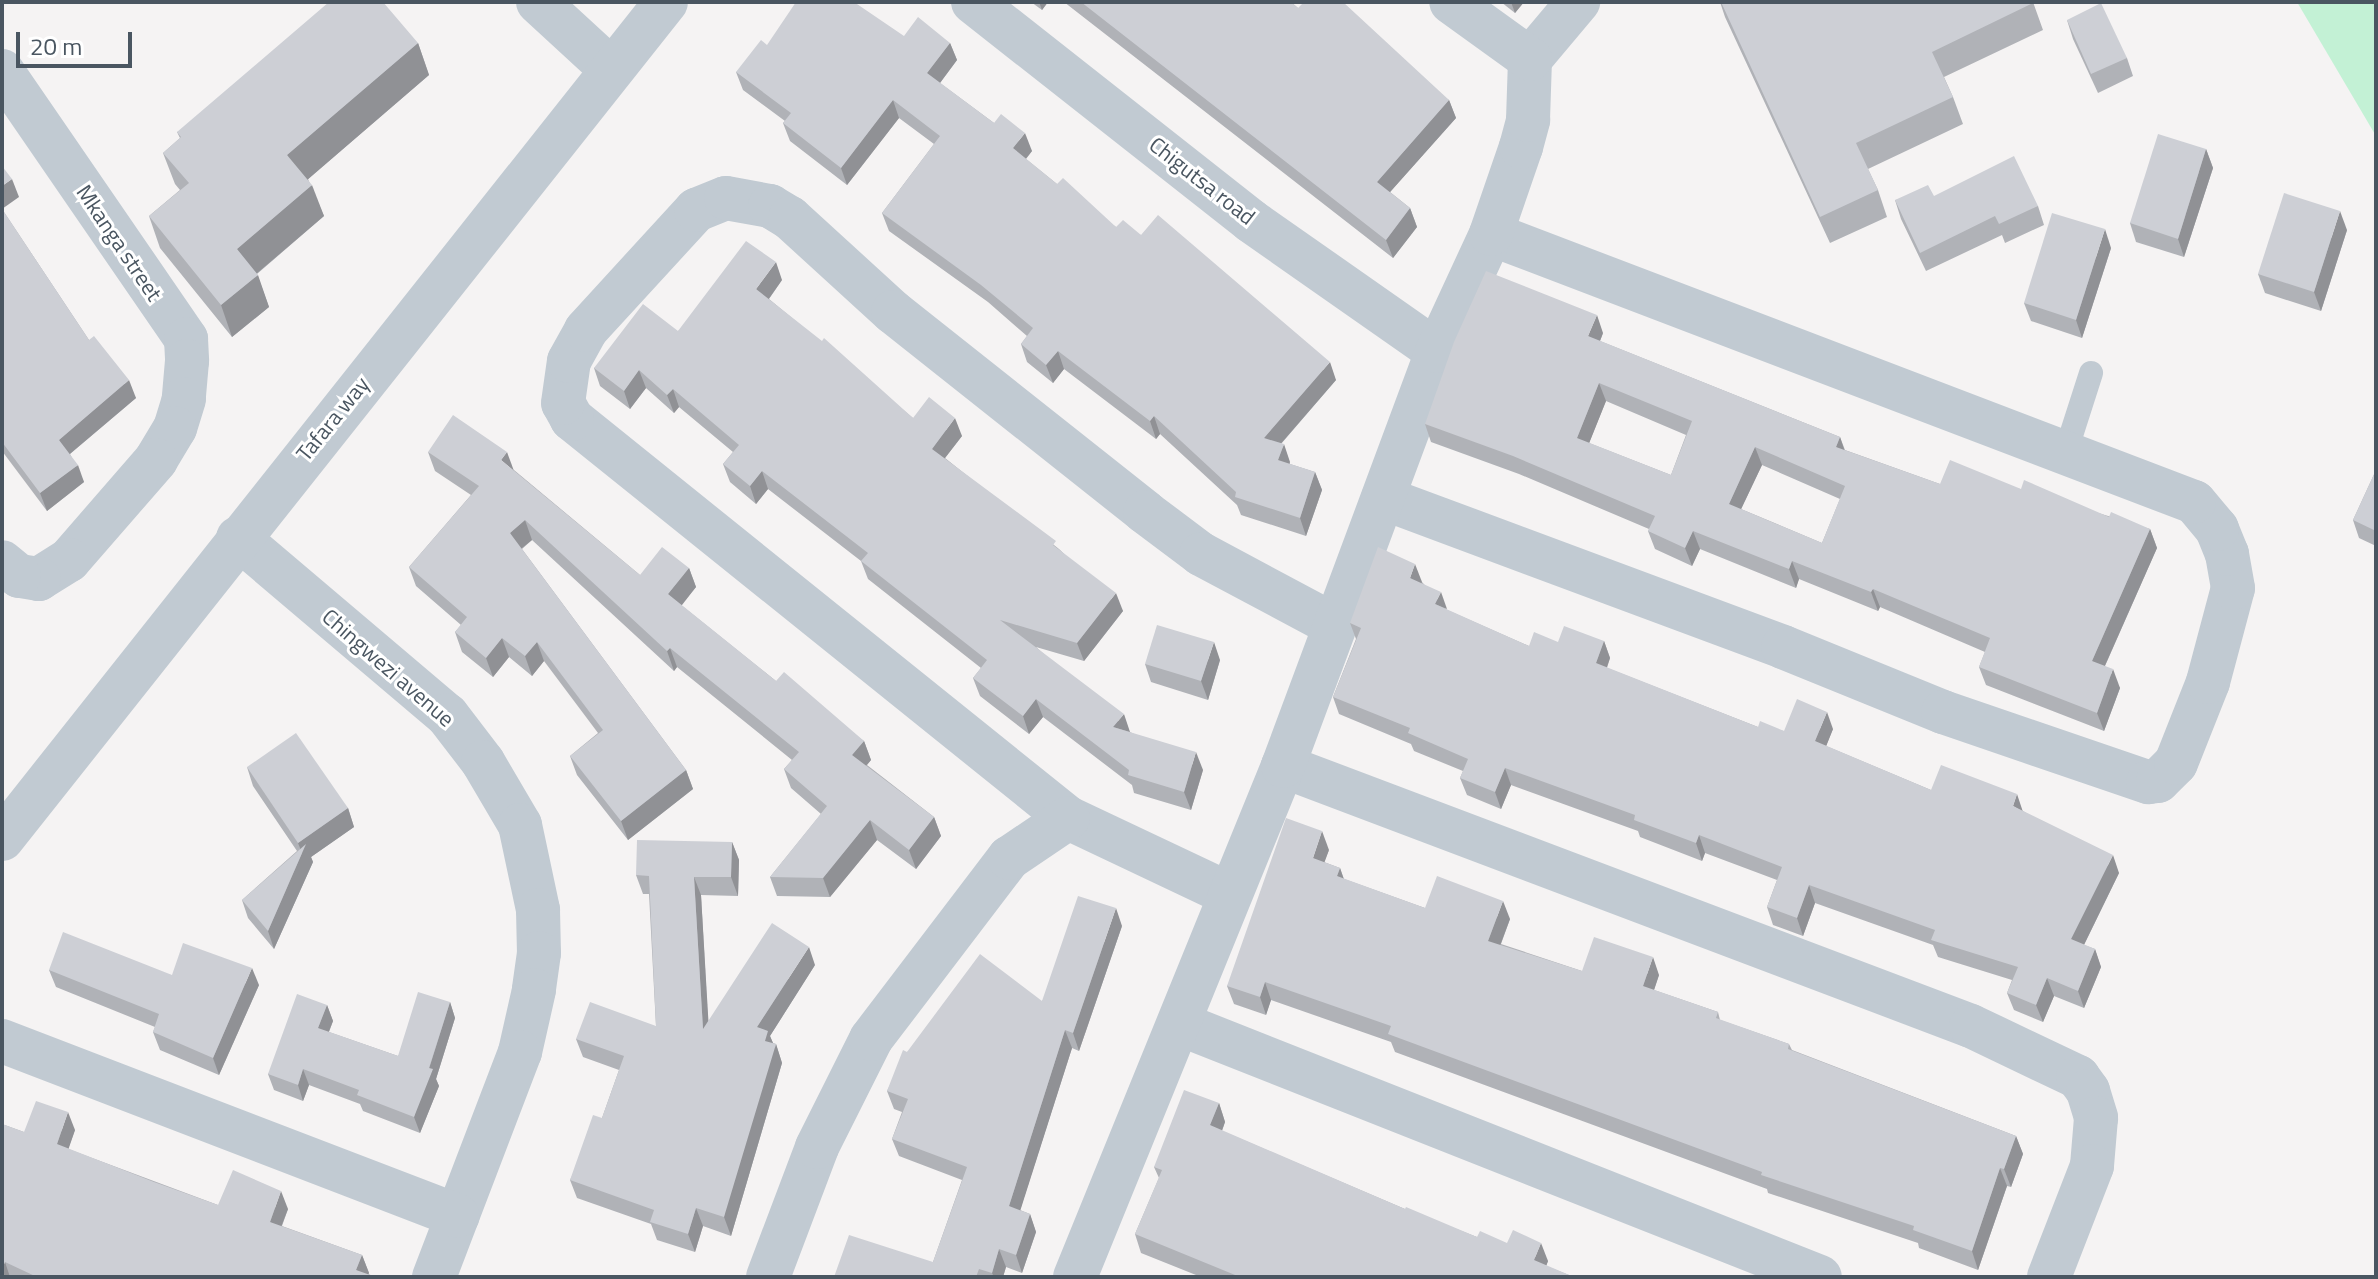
<!DOCTYPE html>
<style>
body{margin:0}
#map{position:relative;width:2378px;height:1279px;overflow:hidden;background:#f5f3f3;font-family:"Titillium Web",sans-serif}
div>[style]{position:absolute}
[style*='--x']{left:calc(var(--x)*1px);top:calc(var(--y)*1px);width:calc(var(--w)*1px);rotate:calc(var(--a)*1deg)}
.green>*{inset:0;background:#c3f1d5}
.service>*{height:24px;margin:-12px;padding:0 12px;transform-origin:12px;border-radius:12px;background:#c1cad2}
.minor>*{height:44px;margin:-22px;padding:0 22px;transform-origin:22px;border-radius:22px;background:#c1cad2}
.tertiary>*{height:44px;margin:-22px;padding:0 22px;transform-origin:22px;border-radius:22px;background:#c1cad2}
.wall>*{inset:0;background:#b0b2b7}
.shaded-wall>*{inset:0;background:#909195}
.building>*{inset:0;background:#cdcfd5}
span{translate:-50% -50%;white-space:nowrap;text-align:center;line-height:1.15;-webkit-text-stroke:6px #fff;paint-order:stroke}
.street-label{font-size:22px;color:#4a5661}
.frame{position:absolute;inset:0;border:4px solid #4a5661;pointer-events:none}
.scale{position:absolute;left:16px;top:32px;width:116px;height:36px;box-sizing:border-box;border:4px solid #4a5661;border-top:0;padding-left:10px;font-size:24px;line-height:28px;white-space:nowrap;color:#4a5661;-webkit-text-stroke:6px #fff;paint-order:stroke}
</style>
<div id="map">
<div class="green">
<div style="clip-path:polygon(2297px 2px,2376px 2px,2376px 136px)"></div>
</div>
<div class="service">
<div style="--x:2066;--y:451;--w:82;--a:-72.2"></div>
</div>
<div class="minor">
<div style="--x:538;--y:2;--w:100;--a:42.6"></div>
<div style="--x:973;--y:2;--w:354;--a:38.2"></div>
<div style="--x:1251;--y:221;--w:227;--a:35"></div>
<div style="--x:1530;--y:59;--w:75;--a:-49.9"></div>
<div style="--x:2;--y:71;--w:325;--a:55.5"></div>
<div style="--x:186;--y:339;--w:22;--a:87"></div>
<div style="--x:187;--y:361;--w:38;--a:95"></div>
<div style="--x:184;--y:399;--w:30;--a:107"></div>
<div style="--x:175;--y:428;--w:37;--a:121"></div>
<div style="--x:156;--y:460;--w:133;--a:131"></div>
<div style="--x:69;--y:560;--w:36;--a:148"></div>
<div style="--x:39;--y:579;--w:20;--a:-171"></div>
<div style="--x:19;--y:576;--w:22;--a:-141"></div>
<div style="--x:1383;--y:498;--w:427;--a:20.4"></div>
<div style="--x:1783;--y:647;--w:173;--a:22.1"></div>
<div style="--x:1943;--y:712;--w:217;--a:18.9"></div>
<div style="--x:2148;--y:782;--w:10;--a:-6"></div>
<div style="--x:2158;--y:781;--w:25;--a:-45"></div>
<div style="--x:2176;--y:763;--w:87;--a:-68.4"></div>
<div style="--x:2208;--y:682;--w:97;--a:-75.1"></div>
<div style="--x:2233;--y:588;--w:35;--a:-100"></div>
<div style="--x:2227;--y:554;--w:27;--a:-112"></div>
<div style="--x:2217;--y:529;--w:35;--a:-130"></div>
<div style="--x:2194;--y:502;--w:752;--a:-159.13"></div>
<div style="--x:238;--y:538;--w:274;--a:40.3"></div>
<div style="--x:447;--y:715;--w:59;--a:52.5"></div>
<div style="--x:483;--y:762;--w:73;--a:59.6"></div>
<div style="--x:520;--y:825;--w:87;--a:78"></div>
<div style="--x:538;--y:910;--w:43;--a:88.7"></div>
<div style="--x:539;--y:953;--w:37;--a:98"></div>
<div style="--x:534;--y:990;--w:64;--a:102.7"></div>
<div style="--x:520;--y:1052;--w:241;--a:110.9"></div>
<div style="--x:1283;--y:766;--w:735;--a:20.7"></div>
<div style="--x:1971;--y:1026;--w:119;--a:25.5"></div>
<div style="--x:2078;--y:1077;--w:17;--a:54"></div>
<div style="--x:2088;--y:1091;--w:28;--a:73"></div>
<div style="--x:2096;--y:1118;--w:48;--a:94.8"></div>
<div style="--x:2092;--y:1166;--w:119;--a:111.2"></div>
<div style="--x:1229;--y:894;--w:178;--a:-154.7"></div>
<div style="--x:1068;--y:818;--w:637;--a:-141.19"></div>
<div style="--x:572;--y:419;--w:18;--a:-119"></div>
<div style="--x:563;--y:403;--w:42;--a:-81.9"></div>
<div style="--x:569;--y:361;--w:35;--a:-61"></div>
<div style="--x:586;--y:330;--w:163;--a:-47.5"></div>
<div style="--x:696;--y:210;--w:32;--a:-22"></div>
<div style="--x:726;--y:198;--w:45;--a:10.3"></div>
<div style="--x:770;--y:206;--w:23;--a:31"></div>
<div style="--x:790;--y:218;--w:139;--a:42.4"></div>
<div style="--x:893;--y:312;--w:322;--a:38.4"></div>
<div style="--x:1145;--y:512;--w:70;--a:36.9"></div>
<div style="--x:1201;--y:554;--w:151;--a:28.1"></div>
<div style="--x:1180;--y:1024;--w:688;--a:21.57"></div>
<div style="--x:2;--y:1041;--w:488;--a:21"></div>
<div style="--x:768;--y:1277;--w:139;--a:-69.3"></div>
<div style="--x:817;--y:1147;--w:121;--a:-63.4"></div>
<div style="--x:871;--y:1039;--w:228;--a:-52.7"></div>
<div style="--x:1009;--y:858;--w:71;--a:-34.1"></div>
<div style="--x:1075;--y:1277;--w:552;--a:-67.85"></div>
<div style="--x:1283;--y:766;--w:443;--a:-69.6"></div>
<div style="--x:1437;--y:351;--w:129;--a:-65.2"></div>
<div style="--x:1491;--y:234;--w:92;--a:-71"></div>
<div style="--x:1521;--y:147;--w:28;--a:-75"></div>
<div style="--x:1528;--y:120;--w:61;--a:-88.1"></div>
<div style="--x:1530;--y:59;--w:97;--a:-144.2"></div>
</div>
<div class="tertiary">
<div style="--x:2;--y:839;--w:1068;--a:-51.57"></div>
</div>
<div class="wall">
<div style="clip-path:polygon(1031px 2px,1048px 2px,1042px 10px)"></div>
<div style="clip-path:polygon(1064px 2px,1291px 2px,1298px 8px,1449px 100px,1456px 118px,1390px 192px,1410px 208px,1417px 227px,1393px 258px)"></div>
<div style="clip-path:polygon(1501px 2px,1524px 2px,1515px 13px)"></div>
<div style="clip-path:polygon(1720px 2px,2033px 2px,2043px 30px,1944px 77px,1953px 97px,1963px 124px,1868px 169px,1878px 190px,1887px 217px,1830px 243px,1725px 17px)"></div>
<div style="clip-path:polygon(2067px 20px,2127px 58px,2133px 76px,2098px 93px,2073px 39px)"></div>
<div style="clip-path:polygon(904px 36px,950px 43px,957px 60px,940px 83px,1032px 151px,1026px 159px,1057px 184px,1116px 227px,1141px 235px,1336px 380px,1281px 444px,1290px 464px,1315px 472px,1322px 490px,1306px 536px,1241px 515px,1237px 505px,1160px 434px,1156px 439px,1064px 369px,1053px 383px,1027px 362px,1021px 344px,1027px 336px,988px 302px,889px 231px,882px 213px,934px 144px,899px 118px,847px 185px,790px 141px,783px 123px,785px 121px,743px 90px,736px 72px)"></div>
<div style="clip-path:polygon(418px 43px,429px 75px,308px 179px,324px 216px,257px 274px,269px 307px,232px 337px,160px 248px,149px 216px,180px 190px,175px 184px,163px 153px,180px 138px,177px 132px)"></div>
<div style="clip-path:polygon(2206px 149px,2213px 168px,2184px 257px,2136px 242px,2130px 223px)"></div>
<div style="clip-path:polygon(1934px 196px,2038px 206px,2044px 225px,2005px 243px,2002px 235px,1926px 271px,1901px 219px,1895px 200px)"></div>
<div style="clip-path:polygon(2px 209px,89px 340px,136px 398px,70px 454px,84px 482px,47px 511px,2px 451px)"></div>
<div style="clip-path:polygon(2347px 230px,2321px 311px,2265px 293px,2258px 274px)"></div>
<div style="clip-path:polygon(2111px 248px,2082px 338px,2031px 321px,2024px 303px)"></div>
<div style="clip-path:polygon(782px 280px,769px 299px,913px 418px,962px 436px,945px 458px,1059px 549px,1123px 611px,1084px 661px,1036px 647px,1130px 732px,1203px 770px,1191px 810px,1134px 793px,1132px 785px,1043px 717px,1029px 734px,980px 696px,973px 678px,981px 668px,868px 579px,861px 561px,768px 489px,756px 504px,730px 482px,723px 464px,733px 452px,679px 407px,674px 413px,646px 388px,630px 409px,600px 386px,594px 368px,678px 331px)"></div>
<div style="clip-path:polygon(evenodd,1603px 333px,1600px 341px,1840px 437px,1845px 450px,1940px 484px,2021px 489px,2150px 529px,2157px 548px,2105px 666px,2120px 688px,2104px 731px,1986px 685px,1979px 667px,1985px 652px,1880px 607px,1878px 611px,1799px 579px,1796px 588px,1700px 549px,1692px 566px,1655px 549px,1648px 531px,1649px 529px,1519px 474px,1431px 442px,1425px 424px,1603px 333px,1606px 401px,1686px 435px,1671px 475px,1589px 443px,1606px 401px,1603px 333px,1762px 465px,1840px 499px,1822px 543px,1741px 509px,1762px 465px)"></div>
<div style="clip-path:polygon(428px 452px,514px 470px,640px 575px,689px 568px,696px 587px,681px 605px,776px 681px,864px 741px,871px 760px,867px 765px,934px 817px,941px 836px,916px 869px,877px 840px,830px 897px,777px 896px,770px 877px,821px 814px,791px 788px,784px 769px,792px 760px,677px 667px,674px 671px,532px 540px,522px 549px,686px 770px,693px 789px,628px 840px,577px 775px,570px 756px,598px 733px,544px 661px,532px 676px,509px 657px,493px 677px,462px 652px,455px 632px,461px 625px,416px 586px,409px 567px,471px 495px,435px 471px)"></div>
<div style="clip-path:polygon(2376px 470px,2376px 546px,2359px 538px,2353px 520px)"></div>
<div style="clip-path:polygon(1422px 582px,1447px 610px,1529px 646px,1558px 642px,1604px 641px,1610px 658px,1607px 668px,1758px 727px,1784px 731px,1833px 729px,1826px 746px,1931px 790px,2023px 811px,2119px 873px,2084px 945px,2095px 949px,2101px 967px,2084px 1008px,2054px 996px,2043px 1022px,2014px 1010px,2007px 993px,2012px 980px,1938px 957px,1933px 945px,1815px 903px,1803px 936px,1773px 925px,1767px 907px,1777px 880px,1705px 853px,1702px 861px,1640px 837px,1638px 831px,1511px 785px,1501px 809px,1467px 795px,1460px 778px,1463px 771px,1414px 751px,1411px 744px,1339px 714px,1333px 697px,1356px 639px,1350px 623px)"></div>
<div style="clip-path:polygon(1220px 660px,1208px 700px,1151px 682px,1145px 664px)"></div>
<div style="clip-path:polygon(247px 767px,348px 808px,354px 827px,311px 857px,313px 862px,274px 949px,248px 918px,242px 900px,297px 851px,253px 786px)"></div>
<div style="clip-path:polygon(732px 842px,739px 860px,738px 896px,701px 895px,708px 1021px,815px 965px,770px 1036px,773px 1043px,776px 1044px,782px 1063px,731px 1236px,703px 1226px,695px 1252px,657px 1240px,651px 1224px,577px 1198px,570px 1180px,602px 1118px,619px 1070px,583px 1057px,576px 1039px,656px 1026px,649px 894px,643px 894px,636px 875px)"></div>
<div style="clip-path:polygon(1329px 850px,1324px 862px,1340px 868px,1344px 879px,1425px 908px,1510px 919px,1501px 944px,1582px 971px,1659px 975px,1654px 990px,1718px 1012px,1720px 1020px,1789px 1044px,1792px 1050px,2016px 1136px,2023px 1154px,2011px 1187px,2007px 1186px,1978px 1270px,1919px 1248px,1918px 1243px,1768px 1193px,1767px 1189px,1395px 1052px,1391px 1042px,1271px 1000px,1266px 1015px,1234px 1004px,1227px 986px)"></div>
<div style="clip-path:polygon(1122px 926px,1079px 1051px,1072px 1048px,1020px 1210px,1030px 1214px,1036px 1232px,1022px 1273px,1006px 1267px,1003px 1277px,834px 1277px,933px 1262px,962px 1180px,899px 1156px,892px 1139px,902px 1112px,894px 1109px,887px 1091px,907px 1052px,1042px 1001px)"></div>
<div style="clip-path:polygon(49px 970px,172px 975px,259px 985px,219px 1075px,160px 1050px,153px 1032px,155px 1027px,56px 987px)"></div>
<div style="clip-path:polygon(450px 1002px,455px 1018px,436px 1079px,439px 1086px,420px 1133px,363px 1111px,360px 1104px,309px 1085px,303px 1101px,274px 1090px,268px 1074px,327px 1005px,333px 1021px,329px 1032px,398px 1056px)"></div>
<div style="clip-path:polygon(1219px 1103px,1225px 1122px,1222px 1131px,1405px 1209px,1477px 1237px,1548px 1261px,1546px 1266px,1574px 1277px,1201px 1277px,1141px 1253px,1135px 1234px,1159px 1178px,1154px 1167px)"></div>
<div style="clip-path:polygon(2px 1124px,24px 1132px,75px 1130px,68px 1149px,218px 1205px,288px 1209px,282px 1226px,362px 1255px,369px 1273px,368px 1274px,376px 1277px,2px 1277px)"></div>
</div>
<div class="shaded-wall">
<div style="clip-path:polygon(1039px 2px,1048px 2px,1042px 10px)"></div>
<div style="clip-path:polygon(1511px 2px,1524px 2px,1515px 13px)"></div>
<div style="clip-path:polygon(418px 43px,429px 75px,299px 187px,287px 155px)"></div>
<div style="clip-path:polygon(950px 43px,957px 60px,934px 91px,927px 73px)"></div>
<div style="clip-path:polygon(893px 100px,899px 118px,847px 185px,841px 168px)"></div>
<div style="clip-path:polygon(1449px 100px,1456px 118px,1383px 200px,1377px 182px)"></div>
<div style="clip-path:polygon(1025px 133px,1032px 151px,1020px 166px,1013px 148px)"></div>
<div style="clip-path:polygon(2206px 149px,2213px 168px,2184px 257px,2178px 239px)"></div>
<div style="clip-path:polygon(12px 179px,19px 197px,2px 209px,2px 186px)"></div>
<div style="clip-path:polygon(312px 185px,324px 216px,248px 281px,237px 249px)"></div>
<div style="clip-path:polygon(1410px 208px,1417px 227px,1393px 258px,1386px 240px)"></div>
<div style="clip-path:polygon(2340px 211px,2347px 230px,2321px 311px,2314px 292px)"></div>
<div style="clip-path:polygon(2105px 229px,2111px 248px,2082px 338px,2076px 320px)"></div>
<div style="clip-path:polygon(776px 262px,782px 280px,763px 307px,756px 289px)"></div>
<div style="clip-path:polygon(258px 275px,269px 307px,232px 337px,221px 305px)"></div>
<div style="clip-path:polygon(1597px 315px,1603px 333px,1595px 354px,1588px 336px)"></div>
<div style="clip-path:polygon(1058px 351px,1064px 369px,1053px 383px,1046px 365px)"></div>
<div style="clip-path:polygon(1330px 362px,1336px 380px,1271px 455px,1264px 438px)"></div>
<div style="clip-path:polygon(639px 370px,646px 388px,630px 409px,624px 391px)"></div>
<div style="clip-path:polygon(129px 380px,136px 398px,65px 458px,59px 440px)"></div>
<div style="clip-path:polygon(1599px 383px,1606px 401px,1584px 456px,1577px 438px)"></div>
<div style="clip-path:polygon(673px 389px,679px 407px,674px 413px,667px 395px)"></div>
<div style="clip-path:polygon(1154px 416px,1160px 434px,1156px 439px,1150px 421px)"></div>
<div style="clip-path:polygon(955px 418px,962px 436px,938px 467px,932px 449px)"></div>
<div style="clip-path:polygon(1840px 437px,1846px 455px,1836px 447px)"></div>
<div style="clip-path:polygon(1284px 444px,1290px 462px,1285px 478px,1278px 460px)"></div>
<div style="clip-path:polygon(1755px 447px,1762px 465px,1735px 522px,1729px 504px)"></div>
<div style="clip-path:polygon(507px 452px,514px 471px,501px 460px)"></div>
<div style="clip-path:polygon(78px 465px,84px 482px,47px 511px,40px 493px)"></div>
<div style="clip-path:polygon(762px 471px,768px 489px,756px 504px,750px 486px)"></div>
<div style="clip-path:polygon(1315px 472px,1322px 490px,1306px 536px,1300px 518px)"></div>
<div style="clip-path:polygon(525px 520px,532px 540px,517px 552px,510px 533px)"></div>
<div style="clip-path:polygon(2150px 529px,2157px 548px,2099px 679px,2092px 661px)"></div>
<div style="clip-path:polygon(1693px 531px,1700px 549px,1692px 566px,1685px 548px)"></div>
<div style="clip-path:polygon(1792px 561px,1799px 579px,1796px 588px,1789px 569px)"></div>
<div style="clip-path:polygon(1415px 564px,1422px 582px,1416px 595px,1410px 578px)"></div>
<div style="clip-path:polygon(689px 568px,696px 587px,675px 614px,668px 594px)"></div>
<div style="clip-path:polygon(1873px 589px,1880px 607px,1878px 611px,1871px 592px)"></div>
<div style="clip-path:polygon(1441px 592px,1447px 609px,1435px 604px)"></div>
<div style="clip-path:polygon(1116px 593px,1123px 611px,1084px 661px,1077px 643px)"></div>
<div style="clip-path:polygon(502px 638px,509px 657px,493px 677px,486px 658px)"></div>
<div style="clip-path:polygon(1604px 641px,1610px 658px,1602px 681px,1596px 663px)"></div>
<div style="clip-path:polygon(537px 642px,544px 661px,532px 676px,525px 656px)"></div>
<div style="clip-path:polygon(1214px 642px,1220px 660px,1208px 700px,1201px 681px)"></div>
<div style="clip-path:polygon(670px 648px,677px 667px,674px 671px,667px 651px)"></div>
<div style="clip-path:polygon(2113px 669px,2120px 688px,2104px 731px,2097px 713px)"></div>
<div style="clip-path:polygon(1036px 699px,1043px 717px,1029px 734px,1023px 716px)"></div>
<div style="clip-path:polygon(1827px 712px,1833px 729px,1821px 759px,1815px 741px)"></div>
<div style="clip-path:polygon(1124px 714px,1130px 732px,1113px 727px)"></div>
<div style="clip-path:polygon(864px 741px,871px 760px,859px 774px,852px 755px)"></div>
<div style="clip-path:polygon(1196px 752px,1203px 770px,1191px 810px,1184px 792px)"></div>
<div style="clip-path:polygon(1505px 768px,1511px 785px,1501px 809px,1495px 792px)"></div>
<div style="clip-path:polygon(686px 770px,693px 789px,628px 840px,621px 821px)"></div>
<div style="clip-path:polygon(2017px 794px,2023px 812px,2013px 806px)"></div>
<div style="clip-path:polygon(348px 808px,354px 827px,311px 857px,313px 862px,274px 949px,268px 931px,302px 853px,298px 843px)"></div>
<div style="clip-path:polygon(934px 817px,941px 836px,916px 869px,909px 850px)"></div>
<div style="clip-path:polygon(870px 820px,877px 840px,830px 897px,823px 878px)"></div>
<div style="clip-path:polygon(1322px 831px,1329px 850px,1319px 877px,1313px 858px)"></div>
<div style="clip-path:polygon(1699px 835px,1705px 853px,1702px 861px,1696px 843px)"></div>
<div style="clip-path:polygon(732px 842px,739px 860px,738px 896px,731px 877px)"></div>
<div style="clip-path:polygon(2113px 855px,2119px 873px,2078px 957px,2071px 939px)"></div>
<div style="clip-path:polygon(1340px 868px,1346px 886px,1337px 876px)"></div>
<div style="clip-path:polygon(694px 877px,701px 895px,710px 1048px,703px 1029px)"></div>
<div style="clip-path:polygon(1809px 885px,1815px 903px,1803px 936px,1797px 918px)"></div>
<div style="clip-path:polygon(1503px 901px,1510px 919px,1495px 959px,1488px 941px)"></div>
<div style="clip-path:polygon(1116px 908px,1122px 926px,1079px 1051px,1073px 1033px)"></div>
<div style="clip-path:polygon(809px 947px,815px 965px,770px 1036px,775px 1048px,776px 1044px,782px 1063px,731px 1236px,724px 1217px,757px 1027px)"></div>
<div style="clip-path:polygon(2095px 949px,2101px 967px,2084px 1008px,2078px 991px)"></div>
<div style="clip-path:polygon(1653px 957px,1659px 975px,1649px 1005px,1643px 986px)"></div>
<div style="clip-path:polygon(252px 968px,259px 985px,219px 1075px,213px 1058px)"></div>
<div style="clip-path:polygon(2047px 978px,2054px 996px,2043px 1022px,2036px 1005px)"></div>
<div style="clip-path:polygon(1265px 982px,1271px 1000px,1266px 1015px,1260px 997px)"></div>
<div style="clip-path:polygon(450px 1002px,455px 1018px,436px 1079px,439px 1086px,420px 1133px,414px 1117px)"></div>
<div style="clip-path:polygon(327px 1005px,333px 1021px,324px 1044px,318px 1028px)"></div>
<div style="clip-path:polygon(1065px 1030px,1072px 1048px,1016px 1224px,1009px 1206px)"></div>
<div style="clip-path:polygon(303px 1069px,309px 1085px,303px 1101px,298px 1085px)"></div>
<div style="clip-path:polygon(1219px 1103px,1225px 1122px,1217px 1144px,1210px 1125px)"></div>
<div style="clip-path:polygon(68px 1112px,75px 1130px,64px 1162px,57px 1144px)"></div>
<div style="clip-path:polygon(2016px 1136px,2023px 1154px,2011px 1187px,2004px 1169px)"></div>
<div style="clip-path:polygon(2000px 1168px,2007px 1186px,1978px 1270px,1972px 1251px)"></div>
<div style="clip-path:polygon(281px 1191px,288px 1209px,276px 1240px,270px 1222px)"></div>
<div style="clip-path:polygon(696px 1208px,703px 1226px,695px 1252px,688px 1234px)"></div>
<div style="clip-path:polygon(1030px 1214px,1036px 1232px,1022px 1273px,1016px 1255px)"></div>
<div style="clip-path:polygon(1541px 1243px,1548px 1261px,1542px 1277px,1534px 1260px)"></div>
<div style="clip-path:polygon(999px 1249px,1006px 1267px,1003px 1277px,994px 1277px,992px 1273px)"></div>
<div style="clip-path:polygon(362px 1255px,369px 1273px,367px 1277px,356px 1270px)"></div>
<div style="clip-path:polygon(5px 1262px,10px 1277px,5px 1277px,2px 1269px)"></div>
</div>
<div class="building">
<div style="clip-path:polygon(329px 2px,383px 2px,418px 43px,287px 155px,312px 185px,237px 249px,258px 275px,221px 305px,149px 216px,189px 183px,163px 153px,181px 137px,177px 132px)"></div>
<div style="clip-path:polygon(796px 2px,854px 2px,904px 36px,918px 17px,950px 43px,927px 73px,994px 123px,1001px 114px,1025px 133px,1013px 148px,1057px 184px,1063px 178px,1116px 227px,1123px 220px,1141px 235px,1158px 215px,1330px 362px,1264px 438px,1284px 444px,1278px 460px,1315px 472px,1300px 518px,1235px 497px,1236px 492px,1154px 416px,1150px 421px,1058px 351px,1046px 365px,1021px 344px,1033px 328px,981px 285px,882px 213px,940px 136px,893px 100px,841px 168px,783px 123px,791px 113px,736px 72px,761px 40px,767px 45px)"></div>
<div style="clip-path:polygon(1081px 2px,1291px 2px,1298px 8px,1304px 2px,1343px 2px,1449px 100px,1377px 182px,1410px 208px,1386px 240px)"></div>
<div style="clip-path:polygon(1721px 2px,2033px 2px,2033px 3px,1932px 52px,1953px 97px,1856px 143px,1878px 190px,1820px 217px)"></div>
<div style="clip-path:polygon(2101px 3px,2127px 58px,2091px 74px,2067px 20px)"></div>
<div style="clip-path:polygon(2158px 134px,2206px 149px,2178px 239px,2130px 223px)"></div>
<div style="clip-path:polygon(2014px 156px,2038px 206px,1999px 224px,1995px 216px,1920px 253px,1895px 200px,1928px 185px,1934px 196px)"></div>
<div style="clip-path:polygon(2px 166px,12px 179px,2px 186px)"></div>
<div style="clip-path:polygon(2284px 193px,2340px 211px,2314px 292px,2258px 274px)"></div>
<div style="clip-path:polygon(2px 209px,89px 340px,94px 336px,129px 380px,59px 440px,78px 465px,40px 493px,2px 442px)"></div>
<div style="clip-path:polygon(2052px 213px,2105px 229px,2076px 320px,2024px 303px)"></div>
<div style="clip-path:polygon(746px 241px,776px 262px,756px 289px,822px 341px,824px 338px,913px 418px,929px 397px,955px 418px,932px 449px,1056px 541px,1053px 545px,1116px 593px,1077px 643px,1000px 620px,1124px 714px,1113px 727px,1196px 752px,1184px 792px,1128px 775px,1129px 770px,1036px 699px,1023px 716px,973px 678px,987px 660px,861px 561px,868px 553px,762px 471px,750px 486px,723px 464px,739px 445px,673px 389px,667px 395px,639px 370px,624px 391px,594px 368px,643px 304px,678px 331px)"></div>
<div style="clip-path:polygon(evenodd,1486px 271px,1597px 315px,1588px 336px,1840px 437px,1836px 447px,1940px 484px,1950px 460px,2021px 489px,2024px 480px,2109px 517px,2111px 512px,2150px 529px,2092px 661px,2113px 669px,2097px 713px,1979px 667px,1990px 638px,1873px 589px,1871px 592px,1792px 561px,1789px 569px,1693px 531px,1685px 548px,1648px 531px,1655px 516px,1513px 456px,1425px 424px,1454px 342px,1486px 271px,1599px 383px,1692px 421px,1671px 475px,1577px 438px,1599px 383px,1486px 271px,1755px 447px,1845px 486px,1822px 543px,1729px 504px,1755px 447px)"></div>
<div style="clip-path:polygon(453px 415px,507px 452px,501px 460px,640px 575px,662px 547px,689px 568px,668px 594px,776px 681px,784px 672px,864px 741px,852px 755px,934px 817px,909px 850px,870px 820px,823px 878px,770px 877px,827px 806px,784px 769px,799px 752px,670px 648px,667px 651px,525px 520px,510px 533px,686px 770px,621px 821px,570px 756px,603px 730px,537px 642px,525px 656px,502px 638px,486px 658px,455px 632px,467px 617px,409px 567px,479px 486px,428px 452px)"></div>
<div style="clip-path:polygon(2376px 470px,2376px 531px,2353px 520px)"></div>
<div style="clip-path:polygon(1378px 547px,1415px 564px,1410px 578px,1441px 592px,1435px 604px,1529px 646px,1534px 632px,1558px 642px,1564px 626px,1604px 641px,1596px 663px,1758px 727px,1760px 721px,1784px 731px,1797px 699px,1827px 712px,1815px 741px,1931px 790px,1941px 765px,2017px 794px,2013px 806px,2113px 855px,2071px 939px,2095px 949px,2078px 991px,2047px 978px,2036px 1005px,2007px 993px,2018px 967px,1931px 940px,1935px 930px,1809px 885px,1797px 918px,1767px 907px,1782px 867px,1699px 835px,1696px 843px,1634px 820px,1635px 815px,1505px 768px,1495px 792px,1460px 778px,1468px 759px,1408px 733px,1410px 728px,1333px 697px,1361px 628px,1350px 623px)"></div>
<div style="clip-path:polygon(1157px 625px,1214px 642px,1201px 681px,1145px 664px)"></div>
<div style="clip-path:polygon(296px 733px,348px 808px,298px 843px,247px 767px)"></div>
<div style="clip-path:polygon(1286px 818px,1322px 831px,1313px 858px,1340px 868px,1337px 876px,1425px 908px,1437px 876px,1503px 901px,1488px 941px,1582px 971px,1594px 937px,1653px 957px,1643px 986px,1718px 1012px,1716px 1018px,1789px 1044px,1788px 1049px,2016px 1136px,2004px 1169px,2000px 1168px,1972px 1251px,1913px 1230px,1914px 1226px,1761px 1175px,1762px 1172px,1388px 1034px,1391px 1026px,1265px 982px,1260px 997px,1227px 986px)"></div>
<div style="clip-path:polygon(637px 840px,732px 842px,731px 877px,694px 877px,703px 1029px,772px 923px,809px 947px,757px 1027px,768px 1031px,765px 1041px,776px 1044px,724px 1217px,696px 1208px,688px 1234px,650px 1222px,654px 1210px,570px 1180px,593px 1115px,602px 1118px,624px 1056px,576px 1039px,590px 1002px,656px 1026px,649px 876px,636px 875px)"></div>
<div style="clip-path:polygon(306px 844px,268px 931px,242px 900px)"></div>
<div style="clip-path:polygon(1078px 896px,1116px 908px,1073px 1033px,1065px 1030px,1009px 1206px,1030px 1214px,1016px 1255px,999px 1249px,992px 1273px,979px 1269px,976px 1277px,834px 1277px,849px 1235px,933px 1262px,967px 1167px,892px 1139px,908px 1099px,887px 1091px,903px 1050px,907px 1052px,980px 954px,1042px 1001px)"></div>
<div style="clip-path:polygon(63px 932px,172px 975px,183px 943px,252px 968px,213px 1058px,153px 1032px,159px 1014px,49px 970px)"></div>
<div style="clip-path:polygon(418px 992px,450px 1002px,429px 1068px,433px 1069px,414px 1117px,357px 1095px,359px 1090px,303px 1069px,298px 1085px,268px 1074px,297px 994px,327px 1005px,318px 1028px,398px 1056px)"></div>
<div style="clip-path:polygon(1184px 1090px,1219px 1103px,1210px 1125px,1405px 1209px,1406px 1207px,1477px 1237px,1480px 1231px,1507px 1243px,1513px 1230px,1541px 1243px,1534px 1260px,1574px 1277px,1240px 1277px,1135px 1234px,1162px 1170px,1154px 1167px)"></div>
<div style="clip-path:polygon(36px 1101px,68px 1112px,57px 1144px,154px 1182px,218px 1205px,233px 1170px,281px 1191px,270px 1222px,362px 1255px,356px 1270px,376px 1277px,37px 1277px,5px 1262px,2px 1269px,2px 1124px,24px 1132px)"></div>
</div>
<div class="street-label">
<span style="left:1202px;top:181px;rotate:38deg">Chigutsa road</span>
<span style="left:119px;top:243px;rotate:56deg">Mkanga street</span>
<span style="left:333px;top:419px;rotate:-51deg">Tafara way</span>
<span style="left:388px;top:668px;rotate:41deg">Chingwezi avenue</span>
</div>
<div class="frame"></div>
<div class="scale">20 m</div>
</div>
